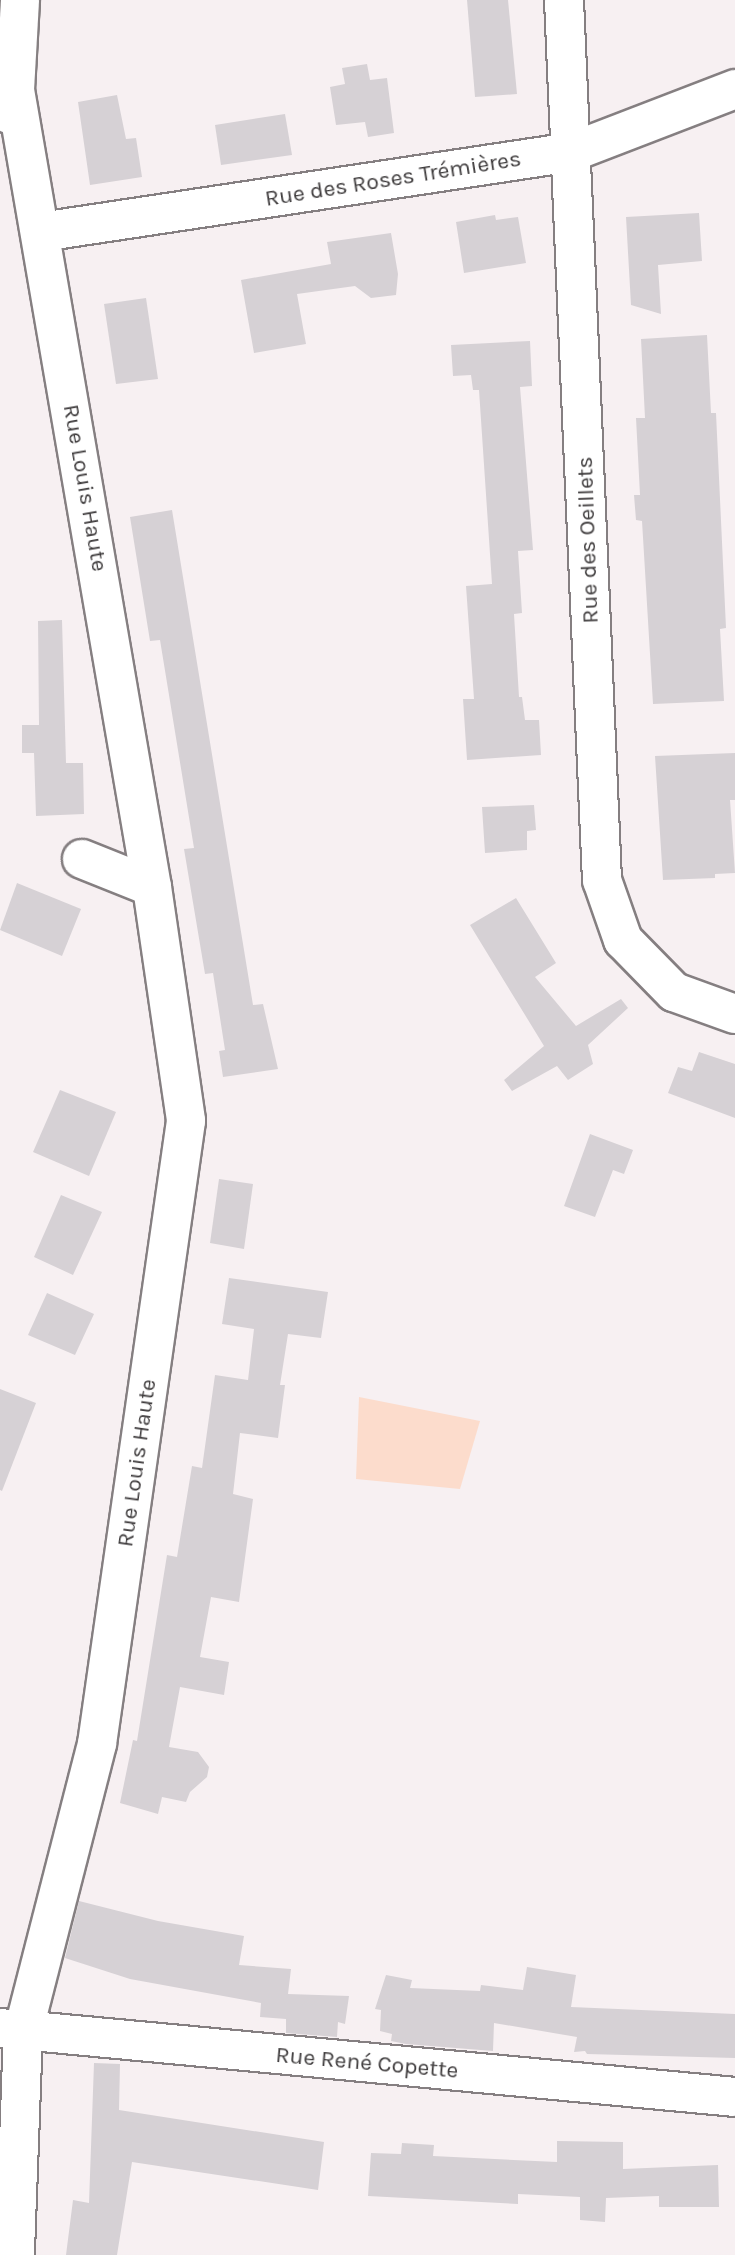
<!DOCTYPE html>
<meta charset="utf-8">
<style>
body{margin:0}
#map{position:relative;width:735px;height:2255px;overflow:hidden;background:#f7f0f2;font-family:Karla,sans-serif}
div>[style]{position:absolute}
[style*='--x']{left:calc(var(--x)*1px);top:calc(var(--y)*1px);width:calc(var(--w)*1px);rotate:calc(var(--a)*1deg)}
.green>*{inset:0;background:#fcdccc}
.building>*{inset:0;background:#d6d1d5}
.roads{filter:drop-shadow(2px 0 #857f81) drop-shadow(-2px 0 #857f81) drop-shadow(0 2px #857f81) drop-shadow(0 -2px #857f81)}
.minor>*{height:38px;margin:-19px;padding:0 19px;transform-origin:19px;border-radius:19px;background:#fff}
.tertiary>*{height:38px;margin:-19px;padding:0 19px;transform-origin:19px;border-radius:19px;background:#fff}
span{translate:-50% -50%;white-space:nowrap;text-align:center;line-height:1.15;-webkit-text-stroke:7px #fff;paint-order:stroke}
.street-label{font-size:23px;color:#3e3b3c}
</style>
<div id="map">
<div class="green">
<div style="clip-path:polygon(359px 1397px,480px 1421px,460px 1489px,356px 1479px)"></div>
</div>
<div class="building">
<div style="clip-path:polygon(467px 0,508px 0,517px 94px,475px 97px)"></div>
<div style="clip-path:polygon(367px 64px,370px 80px,387px 78px,394px 133px,368px 137px,365px 122px,336px 125px,330px 87px,345px 84px,342px 68px)"></div>
<div style="clip-path:polygon(117px 95px,126px 139px,136px 138px,142px 177px,90px 185px,78px 102px)"></div>
<div style="clip-path:polygon(285px 114px,292px 155px,221px 165px,215px 125px)"></div>
<div style="clip-path:polygon(699px 213px,702px 261px,658px 265px,661px 314px,631px 305px,626px 217px)"></div>
<div style="clip-path:polygon(495px 215px,496px 220px,518px 217px,526px 263px,464px 273px,456px 222px)"></div>
<div style="clip-path:polygon(391px 233px,398px 274px,396px 295px,371px 298px,355px 286px,297px 294px,306px 344px,254px 353px,241px 280px,331px 264px,327px 242px)"></div>
<div style="clip-path:polygon(146px 298px,158px 379px,116px 384px,104px 304px)"></div>
<div style="clip-path:polygon(707px 335px,711px 413px,716px 413px,726px 628px,720px 629px,724px 701px,653px 704px,642px 521px,636px 520px,634px 495px,640px 495px,636px 418px,645px 418px,641px 339px)"></div>
<div style="clip-path:polygon(530px 341px,532px 386px,520px 387px,533px 550px,518px 551px,522px 613px,514px 614px,519px 697px,522px 697px,525px 720px,539px 720px,541px 755px,467px 760px,463px 699px,474px 699px,466px 586px,492px 584px,479px 390px,473px 390px,471px 375px,453px 376px,451px 345px)"></div>
<div style="clip-path:polygon(172px 510px,253px 1005px,263px 1004px,278px 1069px,223px 1077px,219px 1051px,225px 1050px,213px 973px,205px 974px,184px 849px,194px 848px,160px 640px,150px 641px,130px 517px)"></div>
<div style="clip-path:polygon(62px 620px,66px 763px,83px 763px,84px 814px,36px 816px,34px 753px,22px 753px,22px 725px,39px 725px,38px 621px)"></div>
<div style="clip-path:polygon(735px 753px,735px 800px,730px 800px,735px 873px,715px 874px,715px 878px,663px 880px,655px 756px)"></div>
<div style="clip-path:polygon(534px 805px,536px 830px,527px 831px,527px 850px,485px 853px,482px 807px)"></div>
<div style="clip-path:polygon(17px 883px,81px 909px,62px 956px,0 930px)"></div>
<div style="clip-path:polygon(516px 898px,556px 963px,535px 977px,576px 1026px,621px 999px,628px 1008px,588px 1045px,593px 1064px,568px 1080px,557px 1066px,512px 1091px,504px 1080px,544px 1046px,470px 925px)"></div>
<div style="clip-path:polygon(699px 1052px,735px 1064px,735px 1118px,668px 1093px,678px 1067px,692px 1071px)"></div>
<div style="clip-path:polygon(60px 1090px,116px 1112px,89px 1176px,33px 1152px)"></div>
<div style="clip-path:polygon(590px 1134px,633px 1150px,624px 1174px,613px 1170px,595px 1217px,564px 1206px)"></div>
<div style="clip-path:polygon(219px 1179px,253px 1184px,244px 1249px,210px 1243px)"></div>
<div style="clip-path:polygon(61px 1195px,102px 1212px,73px 1275px,34px 1257px)"></div>
<div style="clip-path:polygon(229px 1278px,328px 1292px,321px 1338px,288px 1334px,280px 1385px,285px 1385px,278px 1438px,240px 1433px,233px 1494px,253px 1499px,239px 1602px,211px 1597px,200px 1657px,229px 1662px,224px 1695px,180px 1687px,169px 1747px,198px 1752px,209px 1767px,207px 1777px,190px 1792px,186px 1802px,162px 1797px,158px 1814px,120px 1803px,133px 1740px,137px 1741px,167px 1555px,177px 1557px,192px 1466px,202px 1468px,215px 1375px,248px 1380px,254px 1329px,222px 1324px)"></div>
<div style="clip-path:polygon(47px 1293px,94px 1314px,75px 1355px,28px 1335px)"></div>
<div style="clip-path:polygon(0 1389px,36px 1403px,2px 1491px,0 1490px)"></div>
<div style="clip-path:polygon(79px 1901px,158px 1921px,244px 1936px,239px 1965px,291px 1969px,288px 1994px,349px 1996px,345px 2024px,338px 2022px,337px 2037px,286px 2033px,286px 2019px,260px 2017px,261px 2003px,130px 1979px,65px 1958px)"></div>
<div style="clip-path:polygon(527px 1967px,576px 1975px,571px 2007px,735px 2014px,735px 2058px,587px 2054px,585px 2051px,574px 2052px,577px 2037px,494px 2023px,493px 2051px,406px 2044px,391px 2041px,392px 2034px,380px 2031px,381px 2010px,375px 2009px,386px 1975px,412px 1980px,410px 1988px,480px 1991px,481px 1985px,523px 1990px)"></div>
<div style="clip-path:polygon(94px 2063px,120px 2064px,119px 2110px,324px 2142px,318px 2190px,132px 2162px,117px 2255px,66px 2255px,73px 2200px,89px 2203px)"></div>
<div style="clip-path:polygon(557px 2141px,623px 2142px,623px 2169px,718px 2165px,719px 2207px,659px 2207px,659px 2196px,606px 2198px,605px 2222px,580px 2220px,580px 2197px,518px 2194px,518px 2204px,368px 2196px,371px 2153px,401px 2154px,402px 2143px,434px 2145px,433px 2156px,557px 2162px)"></div>
</div>
<div class="roads">
<div class="minor">
<div style="--x:564;--y:0;--w:881;--a:87.53"></div>
<div style="--x:602;--y:880;--w:64;--a:70.7"></div>
<div style="--x:623;--y:940;--w:73;--a:45.6"></div>
<div style="--x:674;--y:992;--w:65;--a:19.8"></div>
<div style="--x:15;--y:90;--w:809;--a:80.25"></div>
<div style="--x:152;--y:887;--w:236;--a:81.7"></div>
<div style="--x:186;--y:1121;--w:629;--a:98.13"></div>
<div style="--x:97;--y:1744;--w:297;--a:104.4"></div>
<div style="--x:23;--y:2032;--w:223;--a:92.1"></div>
<div style="--x:9;--y:114;--w:25;--a:-76"></div>
<div style="--x:15;--y:90;--w:90;--a:-86.8"></div>
<div style="--x:41;--y:232;--w:537;--a:-8.57"></div>
<div style="--x:572;--y:152;--w:175;--a:-21.1"></div>
<div style="--x:82;--y:859;--w:75;--a:21.8"></div>
</div>
<div class="tertiary">
<div style="--x:0;--y:2028;--w:738;--a:5.36"></div>
</div>
</div>
<div class="street-label">
<span style="left:393px;top:179px;rotate:-9deg">Rue des Roses Trémières</span>
<span style="left:85px;top:488px;rotate:80deg">Rue Louis Haute</span>
<span style="left:588px;top:540px;rotate:-92deg">Rue des Oeillets</span>
<span style="left:137px;top:1463px;rotate:-82deg">Rue Louis Haute</span>
<span style="left:367px;top:2063px;rotate:5deg">Rue René Copette</span>
</div>
</div>
